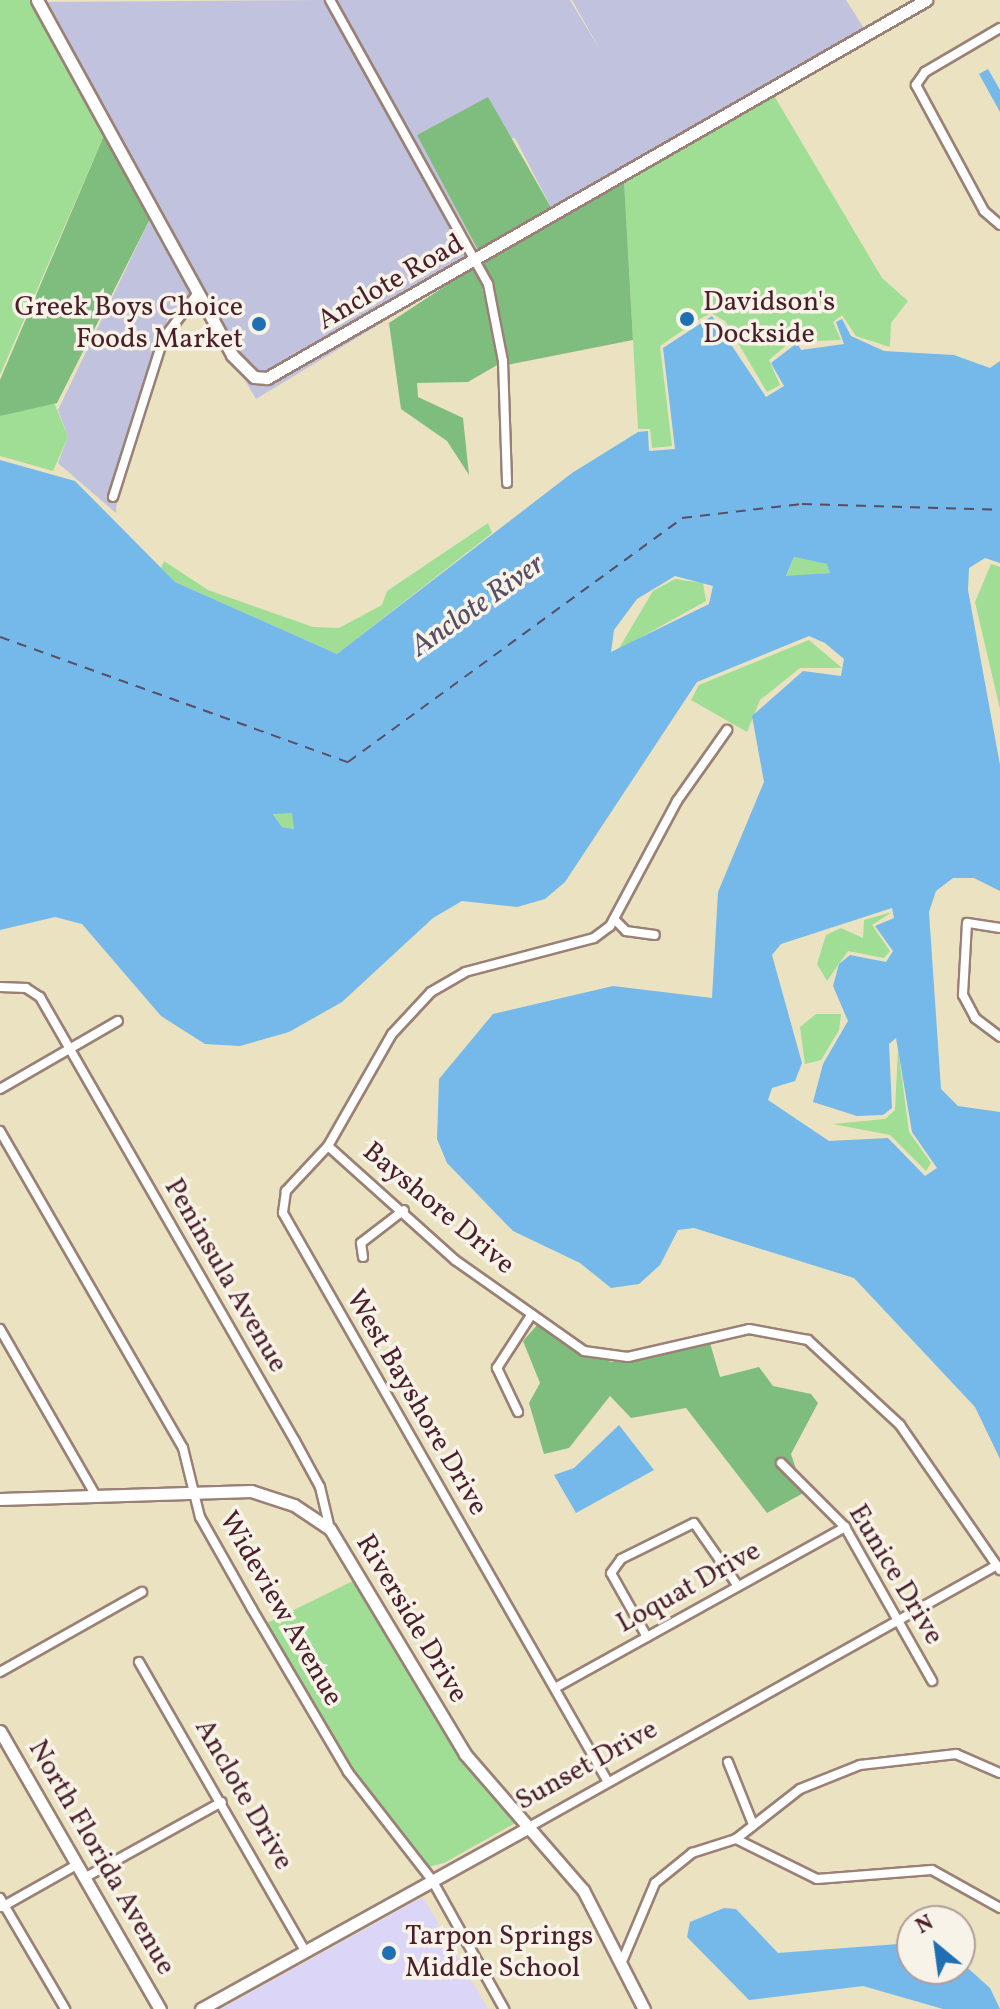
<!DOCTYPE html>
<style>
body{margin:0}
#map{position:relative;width:1000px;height:2009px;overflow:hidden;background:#ebe2c1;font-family:Vollkorn,serif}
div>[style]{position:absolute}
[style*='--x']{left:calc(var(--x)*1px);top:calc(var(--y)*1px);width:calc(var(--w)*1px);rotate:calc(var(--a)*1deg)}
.built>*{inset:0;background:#dbd6f7}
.industrial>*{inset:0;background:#c1c2dd}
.green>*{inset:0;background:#9fde94}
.forest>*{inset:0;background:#7fbd7e}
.water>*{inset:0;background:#74b9ea}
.ferry>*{height:2px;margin-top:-1px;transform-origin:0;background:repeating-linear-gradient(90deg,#574d64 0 10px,transparent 0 18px)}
.roads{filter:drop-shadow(2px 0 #9a8076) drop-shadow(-2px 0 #9a8076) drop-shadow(0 2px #9a8076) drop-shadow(0 -2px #9a8076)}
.minor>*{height:8px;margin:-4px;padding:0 4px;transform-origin:4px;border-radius:4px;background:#fff}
.tertiary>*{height:11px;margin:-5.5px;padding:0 5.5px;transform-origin:5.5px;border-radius:5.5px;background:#fff}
.dots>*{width:22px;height:22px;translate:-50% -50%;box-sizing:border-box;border:4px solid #f7f3e8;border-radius:50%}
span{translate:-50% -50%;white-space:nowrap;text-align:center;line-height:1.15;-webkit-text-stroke:7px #f7f3e8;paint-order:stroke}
.street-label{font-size:28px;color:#4a1f2b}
.poi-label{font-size:28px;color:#4a1f2b}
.left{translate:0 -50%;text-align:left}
.right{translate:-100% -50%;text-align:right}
.water-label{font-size:30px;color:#574d64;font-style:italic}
.north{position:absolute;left:896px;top:1905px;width:80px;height:80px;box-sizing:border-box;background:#f7f3e8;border:2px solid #b29e9c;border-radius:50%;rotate:331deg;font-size:22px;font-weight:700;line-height:32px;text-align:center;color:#4a1f2b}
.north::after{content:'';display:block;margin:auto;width:28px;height:36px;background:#1f6fb2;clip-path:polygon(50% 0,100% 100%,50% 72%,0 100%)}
</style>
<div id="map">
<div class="built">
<div style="clip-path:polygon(423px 1897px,488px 2009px,221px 2009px)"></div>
</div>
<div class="industrial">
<div style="clip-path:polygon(325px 0,473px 258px,266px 374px,255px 373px,235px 353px,43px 2px)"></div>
<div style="clip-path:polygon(334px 0,570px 0,602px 53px,572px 0,846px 0,865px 30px,553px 211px,515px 138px,417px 134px,480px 254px)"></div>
<div style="clip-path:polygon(151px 217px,192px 293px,167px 320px,149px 400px,119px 472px,116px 513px,58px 463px,68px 437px,58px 410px)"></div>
<div style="clip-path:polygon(459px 276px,256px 399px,238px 368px,268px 382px,286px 376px)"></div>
</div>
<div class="green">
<div style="clip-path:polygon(0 0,33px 0,105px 133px,0 375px)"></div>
<div style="clip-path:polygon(773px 94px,882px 278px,908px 301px,891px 323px,890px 347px,856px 336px,842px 315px,833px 322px,841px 340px,790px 342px,769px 360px,780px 385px,767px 392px,725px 321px,711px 313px,698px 320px,660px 346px,672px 446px,652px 448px,650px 429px,638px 429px,624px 180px)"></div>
<div style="clip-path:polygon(53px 400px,68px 437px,53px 471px,0 456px,0 416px)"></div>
<div style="clip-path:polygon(488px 523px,492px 533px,337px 654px,175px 582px,161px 568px,164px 561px,208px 590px,313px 627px,339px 628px,382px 605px,387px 591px)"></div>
<div style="clip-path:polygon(794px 557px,828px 564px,830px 573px,786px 577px)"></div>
<div style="clip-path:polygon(991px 564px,1000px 567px,1000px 709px,975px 602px)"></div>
<div style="clip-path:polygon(675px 579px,703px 583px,706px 601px,618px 650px,653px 591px)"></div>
<div style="clip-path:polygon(809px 640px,842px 668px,800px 668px,760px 700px,747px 732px,691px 700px,699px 685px)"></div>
<div style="clip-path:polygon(273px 813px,293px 813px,295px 829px,282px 827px)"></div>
<div style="clip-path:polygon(892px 912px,872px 925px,890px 951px,884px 958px,848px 951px,827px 981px,817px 964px,826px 935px,841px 928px,863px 938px,864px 920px)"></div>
<div style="clip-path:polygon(816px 1014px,841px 1014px,839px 1030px,821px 1060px,805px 1064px,800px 1027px)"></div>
<div style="clip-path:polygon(898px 1049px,909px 1132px,931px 1163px,926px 1171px,890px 1135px,833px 1124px,885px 1119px,895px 1110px)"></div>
<div style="clip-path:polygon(355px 1580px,459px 1754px,519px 1821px,444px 1863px,428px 1867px,356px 1776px,267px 1623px)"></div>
</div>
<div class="forest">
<div style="clip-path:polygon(488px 97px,553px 211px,480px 254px,417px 135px)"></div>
<div style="clip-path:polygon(105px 133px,151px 217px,57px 403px,0 416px,0 380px)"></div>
<div style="clip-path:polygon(624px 180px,633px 340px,507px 365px,484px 262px)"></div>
<div style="clip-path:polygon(477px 265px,499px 364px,468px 382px,417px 383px,418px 397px,463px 418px,469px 475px,447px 441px,401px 409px,389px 323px)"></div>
<div style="clip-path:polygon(538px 1324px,582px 1354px,612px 1362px,710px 1343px,720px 1377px,759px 1367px,773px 1386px,811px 1394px,818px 1403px,791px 1454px,797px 1472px,780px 1457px,776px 1463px,807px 1491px,767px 1513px,686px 1408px,631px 1418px,610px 1396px,569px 1448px,544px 1454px,529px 1403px,540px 1383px,523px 1341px)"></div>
</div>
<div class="water">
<div style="clip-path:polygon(988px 69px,1000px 90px,1000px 112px,979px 74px)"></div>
<div style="clip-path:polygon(evenodd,712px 316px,766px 397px,784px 386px,771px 363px,797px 343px,801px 350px,844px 344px,836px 322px,842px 319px,851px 336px,884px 351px,954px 355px,990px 368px,1000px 361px,1000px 563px,985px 558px,969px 568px,968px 590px,1000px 765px,1000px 891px,974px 878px,953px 878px,936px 891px,929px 912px,941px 1089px,958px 1106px,1000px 1112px,1000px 1459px,975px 1407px,854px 1278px,694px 1228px,678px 1230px,660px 1265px,639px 1284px,611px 1288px,580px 1263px,513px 1231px,447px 1163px,437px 1139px,439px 1079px,493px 1014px,613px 986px,712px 998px,718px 892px,764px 782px,752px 716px,803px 671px,841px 676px,844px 659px,825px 643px,809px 636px,697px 682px,565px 882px,545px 899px,517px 907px,462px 901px,433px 918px,342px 1002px,289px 1032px,240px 1046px,205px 1044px,161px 1016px,82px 924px,55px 917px,0 930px,0 460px,75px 481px,175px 582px,337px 654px,572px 473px,638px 432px,648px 431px,649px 451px,675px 449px,663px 348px,712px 316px,794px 557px,827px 564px,830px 573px,786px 576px,794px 557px,712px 316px,675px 576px,713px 586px,709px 604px,611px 652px,614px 630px,637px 599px,675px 576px,712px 316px,292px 813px,294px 829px,282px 827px,273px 814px,292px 813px,712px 316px,892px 908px,894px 918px,875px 926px,893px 951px,886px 962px,850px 955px,839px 964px,833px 986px,848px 1021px,823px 1064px,813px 1102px,857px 1116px,883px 1115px,892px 1108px,889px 1044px,896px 1038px,912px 1132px,937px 1168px,925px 1176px,888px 1138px,829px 1141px,768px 1100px,772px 1088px,795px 1081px,802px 1063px,772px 955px,781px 944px,892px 908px)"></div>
<div style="clip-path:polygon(619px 1425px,654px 1470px,576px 1513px,554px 1475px,574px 1468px)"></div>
<div style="clip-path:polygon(724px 1908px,736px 1909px,778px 1953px,912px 1943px,912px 1969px,960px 1969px,960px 1961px,990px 1988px,1000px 2009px,943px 2009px,863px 1986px,749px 2000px,687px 1937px,690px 1922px)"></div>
</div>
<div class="ferry">
<div style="--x:0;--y:637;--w:370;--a:19.8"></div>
<div style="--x:348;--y:762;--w:414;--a:-36.1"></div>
<div style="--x:682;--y:518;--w:121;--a:-6.7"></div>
<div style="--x:802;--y:504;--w:198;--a:1.7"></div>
</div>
<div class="roads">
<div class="minor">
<div style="--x:330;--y:0;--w:325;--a:60.9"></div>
<div style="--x:488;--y:284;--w:78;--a:79"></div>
<div style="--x:503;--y:361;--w:122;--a:88.1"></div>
<div style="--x:1000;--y:28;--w:87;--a:149.6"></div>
<div style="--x:925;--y:72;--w:16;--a:125"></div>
<div style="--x:916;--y:85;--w:143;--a:61.6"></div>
<div style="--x:984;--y:211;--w:21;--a:41"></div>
<div style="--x:113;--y:497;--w:166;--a:-72.4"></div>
<div style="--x:163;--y:339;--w:56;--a:-52.9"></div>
<div style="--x:614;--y:919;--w:17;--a:45"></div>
<div style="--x:626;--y:931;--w:29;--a:8"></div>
<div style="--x:1000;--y:928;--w:33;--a:-171"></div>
<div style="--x:967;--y:923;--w:72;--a:93.2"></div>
<div style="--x:963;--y:995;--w:26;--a:62"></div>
<div style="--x:975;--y:1018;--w:31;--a:37"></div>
<div style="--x:0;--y:987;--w:26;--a:2"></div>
<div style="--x:26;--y:988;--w:17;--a:33"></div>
<div style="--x:40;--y:997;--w:512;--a:60.13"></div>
<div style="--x:295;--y:1441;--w:52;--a:61.5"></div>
<div style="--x:320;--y:1487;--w:43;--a:76.6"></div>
<div style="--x:0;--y:1089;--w:136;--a:-30"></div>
<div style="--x:0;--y:1131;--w:366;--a:60"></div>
<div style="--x:183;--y:1448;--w:71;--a:76.2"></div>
<div style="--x:200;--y:1517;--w:106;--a:60.5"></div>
<div style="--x:252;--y:1609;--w:189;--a:59.5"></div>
<div style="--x:348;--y:1772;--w:137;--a:52.1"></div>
<div style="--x:432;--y:1880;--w:148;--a:60.8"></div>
<div style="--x:328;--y:1146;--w:171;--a:41.9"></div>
<div style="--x:455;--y:1260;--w:158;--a:35.2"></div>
<div style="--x:584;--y:1351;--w:44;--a:7.8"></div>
<div style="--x:628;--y:1357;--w:124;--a:-13"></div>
<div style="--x:749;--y:1329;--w:60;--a:10.6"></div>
<div style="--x:808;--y:1340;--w:125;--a:42.7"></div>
<div style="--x:900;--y:1425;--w:176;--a:55.4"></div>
<div style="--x:328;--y:1146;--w:62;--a:133"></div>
<div style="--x:286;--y:1191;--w:22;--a:98"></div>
<div style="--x:283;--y:1213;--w:655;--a:60.27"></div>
<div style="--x:328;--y:1146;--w:129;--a:-60.3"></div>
<div style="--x:392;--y:1034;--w:57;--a:-47.1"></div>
<div style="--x:431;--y:992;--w:39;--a:-30"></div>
<div style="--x:465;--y:972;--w:133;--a:-14.8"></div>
<div style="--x:594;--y:938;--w:20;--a:-37"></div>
<div style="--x:610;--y:926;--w:142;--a:-61.8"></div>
<div style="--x:677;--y:801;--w:87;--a:-54.8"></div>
<div style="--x:363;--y:1257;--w:14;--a:-98"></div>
<div style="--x:361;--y:1243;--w:54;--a:-37.5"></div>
<div style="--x:0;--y:1329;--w:190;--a:60.1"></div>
<div style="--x:518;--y:1412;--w:49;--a:-115.5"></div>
<div style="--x:497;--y:1368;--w:64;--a:-57.1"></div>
<div style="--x:781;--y:1463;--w:91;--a:45"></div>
<div style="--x:845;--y:1527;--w:177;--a:60.5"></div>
<div style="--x:647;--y:1637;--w:73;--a:-119.4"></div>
<div style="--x:611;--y:1573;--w:17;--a:-54"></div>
<div style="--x:621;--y:1559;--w:81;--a:-26.3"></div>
<div style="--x:694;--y:1523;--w:77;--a:55.1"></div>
<div style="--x:139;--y:1662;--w:335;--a:60.1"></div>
<div style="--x:0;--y:1672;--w:163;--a:-29.4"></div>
<div style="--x:555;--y:1688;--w:332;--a:-29"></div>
<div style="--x:728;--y:1762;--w:65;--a:68.2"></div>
<div style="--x:529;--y:1827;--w:536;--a:-29.24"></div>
<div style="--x:736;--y:1839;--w:81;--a:-38"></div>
<div style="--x:800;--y:1789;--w:65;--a:-21.8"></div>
<div style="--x:860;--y:1765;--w:97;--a:-6.5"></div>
<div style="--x:956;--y:1754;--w:48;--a:23.4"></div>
<div style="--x:736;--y:1839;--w:90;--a:26.3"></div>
<div style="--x:817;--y:1879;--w:115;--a:-4.5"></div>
<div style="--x:932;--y:1870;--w:78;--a:29.2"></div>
<div style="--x:86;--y:1877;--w:155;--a:-28.9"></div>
<div style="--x:0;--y:1898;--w:129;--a:59.6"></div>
<div style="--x:2;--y:1907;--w:87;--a:-29.5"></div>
<div style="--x:621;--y:1964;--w:88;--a:-67.2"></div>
<div style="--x:655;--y:1883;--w:48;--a:-39"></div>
<div style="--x:692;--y:1853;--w:46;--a:-17.7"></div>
</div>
<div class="tertiary">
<div style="--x:37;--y:0;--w:405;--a:61.2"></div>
<div style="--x:232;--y:355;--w:31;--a:45"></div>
<div style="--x:254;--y:377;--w:13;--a:4"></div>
<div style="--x:267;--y:378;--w:760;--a:-29.84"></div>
<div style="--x:0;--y:1499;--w:251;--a:-1.8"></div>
<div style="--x:251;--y:1491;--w:45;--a:18"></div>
<div style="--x:294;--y:1505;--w:43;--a:33.7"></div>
<div style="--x:330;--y:1529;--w:262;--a:59"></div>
<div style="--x:465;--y:1754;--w:180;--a:49.1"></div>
<div style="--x:583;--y:1890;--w:134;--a:62.9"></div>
<div style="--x:0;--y:1731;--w:321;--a:60.1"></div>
<div style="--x:201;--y:2009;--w:375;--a:-29"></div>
</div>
</div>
<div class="dots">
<div style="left:687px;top:319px;background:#1f6fb2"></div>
<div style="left:259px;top:324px;background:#1f6fb2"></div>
<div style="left:389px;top:1953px;background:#1f6fb2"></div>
</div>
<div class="street-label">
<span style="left:391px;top:283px;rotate:-30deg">Anclote Road</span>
<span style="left:438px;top:1209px;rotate:40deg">Bayshore Drive</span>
<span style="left:225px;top:1276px;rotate:60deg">Peninsula Avenue</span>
<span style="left:416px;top:1403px;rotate:60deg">West Bayshore Drive</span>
<span style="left:895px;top:1575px;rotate:59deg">Eunice Drive</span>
<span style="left:689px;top:1588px;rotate:-29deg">Loquat Drive</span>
<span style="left:280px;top:1609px;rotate:60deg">Wideview Avenue</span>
<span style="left:411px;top:1619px;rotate:59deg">Riverside Drive</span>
<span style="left:587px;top:1766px;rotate:-29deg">Sunset Drive</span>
<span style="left:243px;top:1795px;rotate:60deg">Anclote Drive</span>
<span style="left:101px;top:1858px;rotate:60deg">North Florida Avenue</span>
</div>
<div class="poi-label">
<span class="left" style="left:703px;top:319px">Davidson's<br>Dockside</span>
<span class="right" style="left:243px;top:324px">Greek Boys Choice<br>Foods Market</span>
<span class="left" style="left:405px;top:1953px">Tarpon Springs<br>Middle School</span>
</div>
<div class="water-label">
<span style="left:478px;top:606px;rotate:-35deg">Anclote River</span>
</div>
<div class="north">N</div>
</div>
